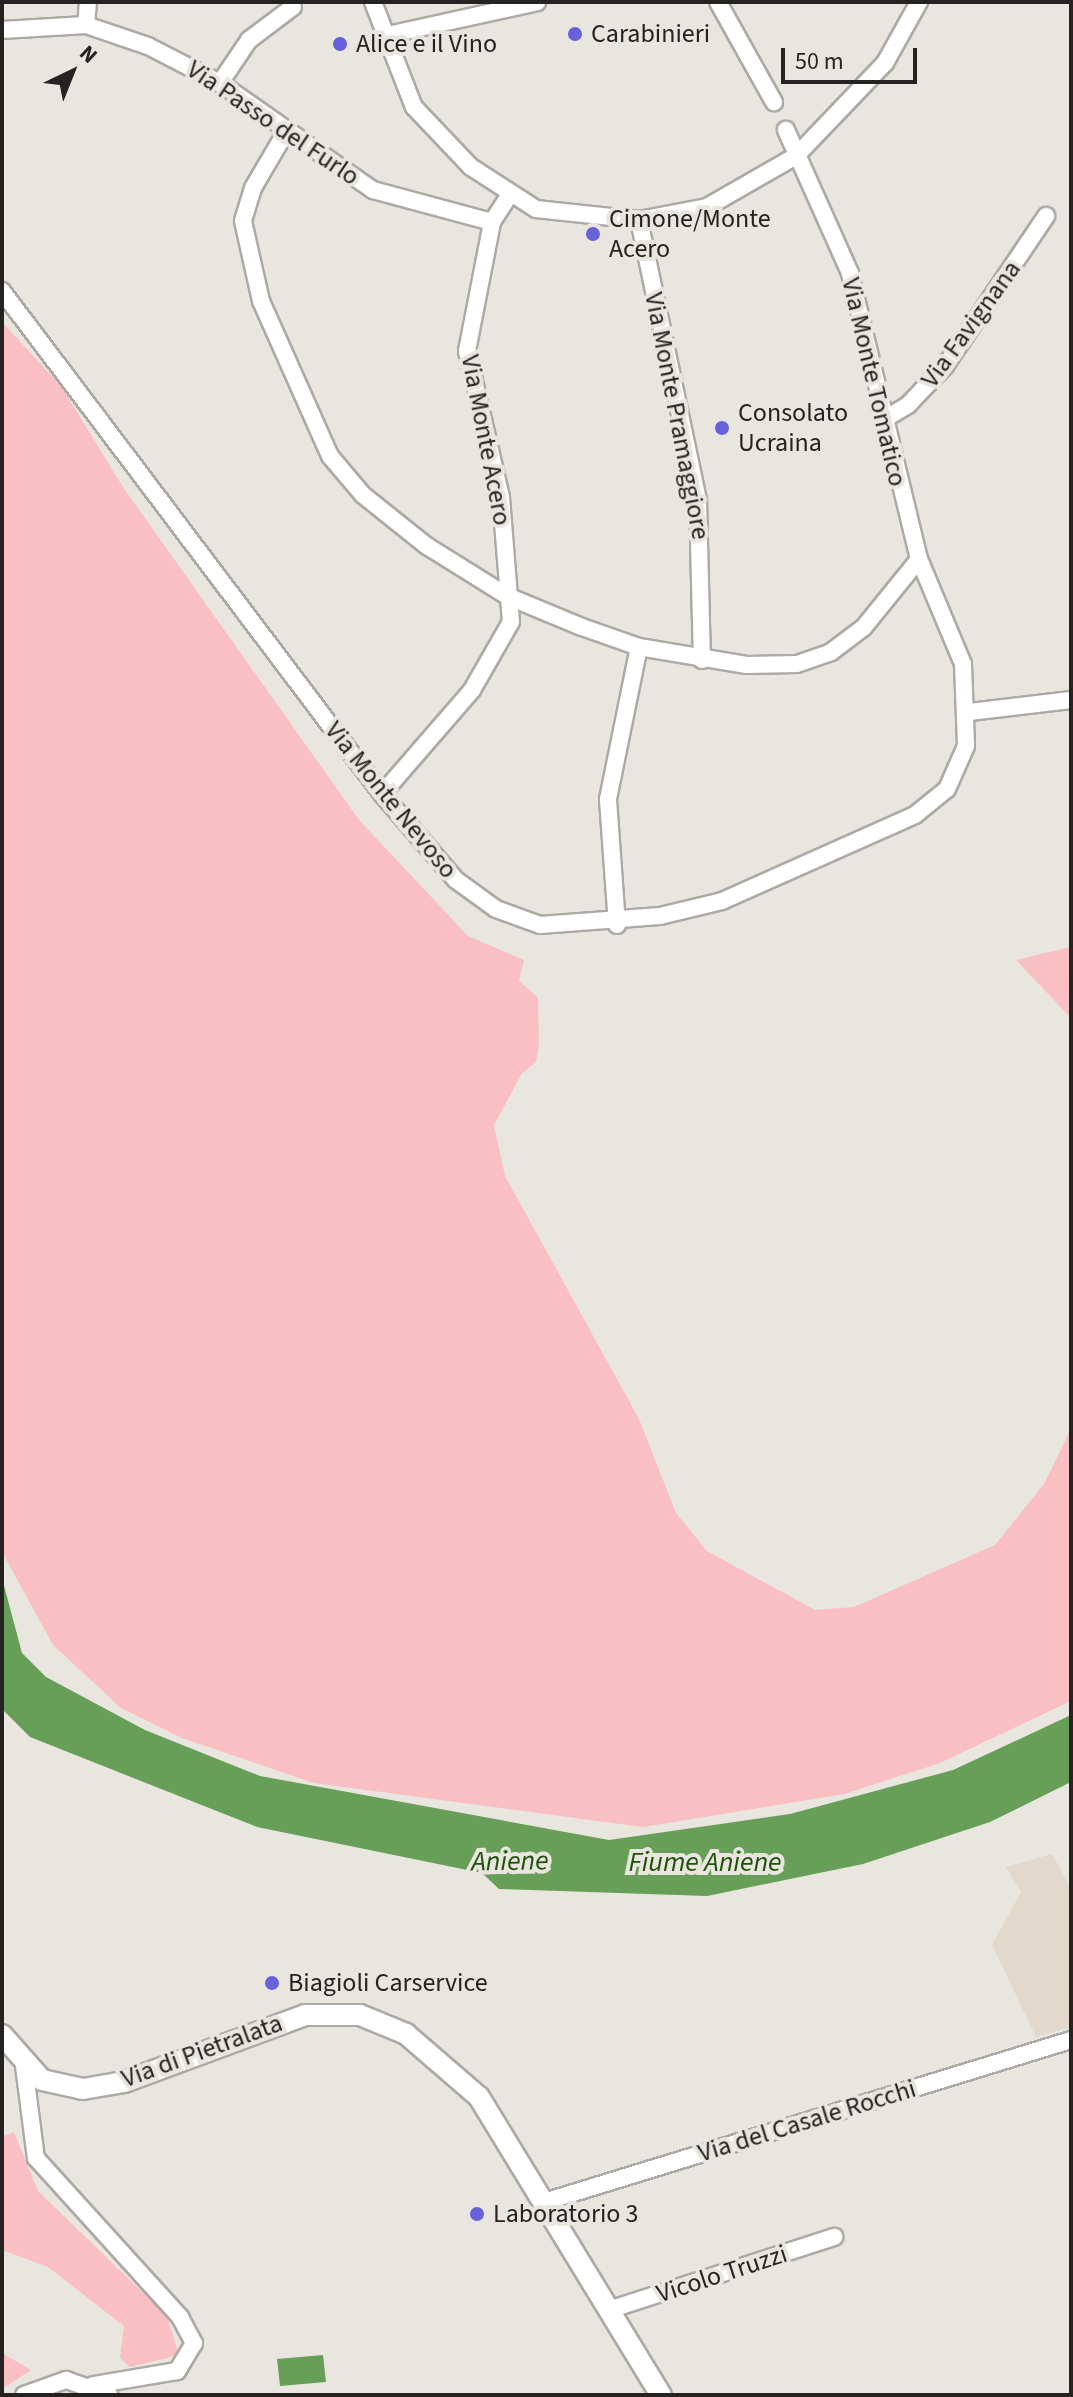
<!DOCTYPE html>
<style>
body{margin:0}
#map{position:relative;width:1073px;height:2397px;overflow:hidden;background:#e9e5df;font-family:"Source Sans 3",sans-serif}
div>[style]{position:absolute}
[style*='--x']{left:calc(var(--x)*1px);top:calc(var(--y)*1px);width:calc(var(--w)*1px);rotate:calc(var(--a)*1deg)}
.built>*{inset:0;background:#e2d9cc}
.green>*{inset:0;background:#fabfc3}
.water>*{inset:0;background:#679f58}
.roads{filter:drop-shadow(2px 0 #ada9a4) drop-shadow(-2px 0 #ada9a4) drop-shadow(0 2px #ada9a4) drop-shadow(0 -2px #ada9a4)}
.minor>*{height:16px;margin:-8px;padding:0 8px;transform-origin:8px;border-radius:8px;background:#fff}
.tertiary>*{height:20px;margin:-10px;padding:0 10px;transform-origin:10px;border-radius:10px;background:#fff}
.dots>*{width:22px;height:22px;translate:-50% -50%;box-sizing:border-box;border:4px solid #e9e5df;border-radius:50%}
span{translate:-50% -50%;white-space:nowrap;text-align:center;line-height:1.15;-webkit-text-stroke:8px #e9e5df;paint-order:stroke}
.poi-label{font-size:26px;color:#252321}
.left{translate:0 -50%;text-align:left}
.street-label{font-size:26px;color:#252321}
.water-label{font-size:28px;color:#1d5308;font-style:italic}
.frame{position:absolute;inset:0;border:4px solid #252321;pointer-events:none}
.north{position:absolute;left:32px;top:32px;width:80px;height:80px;-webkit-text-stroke:6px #e9e5df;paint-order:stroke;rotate:43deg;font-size:22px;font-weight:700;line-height:32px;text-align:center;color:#252321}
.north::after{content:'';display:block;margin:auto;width:28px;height:36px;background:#252321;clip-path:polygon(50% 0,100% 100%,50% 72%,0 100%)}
.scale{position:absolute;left:781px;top:48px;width:136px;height:36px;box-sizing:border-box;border:4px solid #252321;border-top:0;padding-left:10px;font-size:24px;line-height:28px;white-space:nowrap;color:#252321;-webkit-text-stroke:6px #e9e5df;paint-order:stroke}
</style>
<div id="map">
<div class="built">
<div style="clip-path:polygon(1052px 1854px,1071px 1888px,1071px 2027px,1036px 2037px,992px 1945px,1021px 1892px,1006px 1867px)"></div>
</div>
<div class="green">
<div style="clip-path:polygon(2px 322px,61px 386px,123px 487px,359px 820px,468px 936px,524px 960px,519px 981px,538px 998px,539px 1044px,536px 1062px,522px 1073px,494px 1125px,505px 1176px,639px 1419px,676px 1513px,707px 1551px,815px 1610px,854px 1607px,995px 1545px,1044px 1484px,1071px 1429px,1071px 1701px,940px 1763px,844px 1794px,643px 1827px,314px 1783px,182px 1738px,121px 1708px,53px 1645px,2px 1552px)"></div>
<div style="clip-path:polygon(1071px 947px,1071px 1018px,1016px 960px)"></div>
<div style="clip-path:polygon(14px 2132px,38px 2191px,167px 2316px,179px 2355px,130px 2367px,120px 2358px,124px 2326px,48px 2267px,2px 2250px,2px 2137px)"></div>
<div style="clip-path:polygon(2px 2353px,31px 2370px,2px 2389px)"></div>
</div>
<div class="water">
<div style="clip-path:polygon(2px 1578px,22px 1653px,46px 1677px,145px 1730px,260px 1776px,609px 1840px,790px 1814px,953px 1770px,1071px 1715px,1071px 1782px,990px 1822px,863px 1864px,707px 1896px,499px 1889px,482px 1873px,257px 1827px,30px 1737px,2px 1709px)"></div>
<div style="clip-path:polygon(323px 2355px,326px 2382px,280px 2386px,277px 2359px)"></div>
</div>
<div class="roads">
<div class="minor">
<div style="--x:373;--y:2;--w:113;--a:68.7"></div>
<div style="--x:414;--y:107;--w:83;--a:46.5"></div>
<div style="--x:471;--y:167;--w:77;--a:32.9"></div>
<div style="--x:536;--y:209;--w:104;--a:6.1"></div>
<div style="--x:639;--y:220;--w:69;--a:-10.8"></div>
<div style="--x:707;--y:207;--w:103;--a:-29.8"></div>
<div style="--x:796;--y:156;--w:129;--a:-46.3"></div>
<div style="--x:885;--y:63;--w:70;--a:-60.9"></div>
<div style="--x:718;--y:2;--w:115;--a:60.8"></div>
<div style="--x:86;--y:25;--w:23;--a:-85"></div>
<div style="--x:2;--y:30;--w:84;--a:-3.4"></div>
<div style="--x:86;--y:25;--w:65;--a:18.7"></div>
<div style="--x:148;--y:46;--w:81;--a:27.2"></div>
<div style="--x:220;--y:83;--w:187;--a:35"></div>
<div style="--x:373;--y:190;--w:123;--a:15.1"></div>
<div style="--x:383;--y:36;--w:158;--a:-12.4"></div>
<div style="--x:220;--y:83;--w:52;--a:-56"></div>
<div style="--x:249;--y:40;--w:55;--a:-36.9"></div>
<div style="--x:287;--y:130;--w:67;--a:120.4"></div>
<div style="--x:253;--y:188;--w:34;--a:107"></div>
<div style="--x:243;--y:221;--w:82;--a:77.3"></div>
<div style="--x:261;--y:301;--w:170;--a:66"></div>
<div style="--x:330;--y:456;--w:51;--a:49.8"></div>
<div style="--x:363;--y:495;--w:82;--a:38.6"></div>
<div style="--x:427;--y:546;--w:94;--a:32"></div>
<div style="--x:507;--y:596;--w:81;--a:22.5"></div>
<div style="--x:582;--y:627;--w:60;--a:19.3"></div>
<div style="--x:639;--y:647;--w:109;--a:9.5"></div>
<div style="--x:747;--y:665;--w:50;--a:-1.1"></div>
<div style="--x:797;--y:664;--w:36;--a:-19"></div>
<div style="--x:831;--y:652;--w:41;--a:-37.1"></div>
<div style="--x:864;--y:627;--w:87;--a:-51"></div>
<div style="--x:639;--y:220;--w:286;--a:78.1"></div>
<div style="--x:698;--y:500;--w:160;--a:88.6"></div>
<div style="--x:2;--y:291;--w:630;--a:52.93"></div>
<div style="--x:382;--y:794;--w:113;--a:49.3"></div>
<div style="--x:456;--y:880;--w:49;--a:35.9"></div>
<div style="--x:496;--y:909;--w:47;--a:20"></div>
<div style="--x:540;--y:925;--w:120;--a:-4.3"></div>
<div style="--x:660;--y:916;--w:64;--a:-13.6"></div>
<div style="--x:722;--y:901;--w:211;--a:-24"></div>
<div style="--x:915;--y:815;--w:41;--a:-39.1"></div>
<div style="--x:947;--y:789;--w:47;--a:-66.2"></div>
<div style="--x:966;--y:746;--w:82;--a:-92.1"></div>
<div style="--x:963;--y:664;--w:114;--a:-112.7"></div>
<div style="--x:919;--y:559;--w:294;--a:-103.6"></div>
<div style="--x:850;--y:273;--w:157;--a:-114.1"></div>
<div style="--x:883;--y:420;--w:29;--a:-31"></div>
<div style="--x:908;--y:405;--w:54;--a:-46.5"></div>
<div style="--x:945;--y:366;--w:181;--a:-56"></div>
<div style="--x:969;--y:712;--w:103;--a:-6.7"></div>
<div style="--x:382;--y:794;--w:138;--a:-49.1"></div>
<div style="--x:472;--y:690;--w:78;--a:-60.2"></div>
<div style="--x:511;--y:622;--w:125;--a:-94.6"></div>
<div style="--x:501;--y:497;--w:150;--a:-103.1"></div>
<div style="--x:467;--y:351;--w:131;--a:-79"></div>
<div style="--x:492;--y:222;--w:31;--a:-57"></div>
<div style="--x:617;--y:925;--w:126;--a:-94.1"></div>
<div style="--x:608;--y:799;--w:155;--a:-78.5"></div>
<div style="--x:24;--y:2066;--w:93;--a:82.6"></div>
<div style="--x:36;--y:2158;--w:215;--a:47.8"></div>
<div style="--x:180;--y:2317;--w:30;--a:62"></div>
<div style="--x:194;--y:2343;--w:33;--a:121"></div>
<div style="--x:177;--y:2371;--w:85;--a:170.5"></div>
<div style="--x:544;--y:2202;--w:551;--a:-17.09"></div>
<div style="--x:609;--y:2310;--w:237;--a:-18"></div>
<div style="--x:24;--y:2395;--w:45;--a:-19.7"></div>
<div style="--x:66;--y:2380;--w:46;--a:19.2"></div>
</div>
<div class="tertiary">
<div style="--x:2;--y:2035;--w:60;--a:48.4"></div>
<div style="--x:42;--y:2080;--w:42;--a:12.4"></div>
<div style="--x:83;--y:2089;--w:42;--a:-9.7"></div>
<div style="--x:124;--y:2082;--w:193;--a:-20.3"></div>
<div style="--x:305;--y:2015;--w:55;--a:0"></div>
<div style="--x:360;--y:2015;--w:50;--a:22.4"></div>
<div style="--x:406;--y:2034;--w:96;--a:40.8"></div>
<div style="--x:479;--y:2097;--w:349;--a:58.6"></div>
</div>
</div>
<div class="dots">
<div style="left:575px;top:34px;background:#6762dc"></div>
<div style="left:340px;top:44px;background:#6762dc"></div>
<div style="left:593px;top:234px;background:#6762dc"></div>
<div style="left:722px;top:428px;background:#6762dc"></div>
<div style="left:272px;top:1983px;background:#6762dc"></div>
<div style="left:477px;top:2214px;background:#6762dc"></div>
</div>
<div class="poi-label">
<span class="left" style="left:591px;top:34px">Carabinieri</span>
<span class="left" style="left:356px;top:44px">Alice e il Vino</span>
<span class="left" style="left:609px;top:234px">Cimone/Monte<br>Acero</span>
<span class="left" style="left:738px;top:428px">Consolato<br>Ucraina</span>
<span class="left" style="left:288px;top:1983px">Biagioli Carservice</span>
<span class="left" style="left:493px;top:2214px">Laboratorio 3</span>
</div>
<div class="street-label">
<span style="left:273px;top:123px;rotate:34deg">Via Passo del Furlo</span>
<span style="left:971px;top:324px;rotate:-54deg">Via Favignana</span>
<span style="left:874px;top:382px;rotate:77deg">Via Monte Tomatico</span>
<span style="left:677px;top:416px;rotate:79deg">Via Monte Pramaggiore</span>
<span style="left:486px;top:440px;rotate:79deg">Via Monte Acero</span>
<span style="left:391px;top:800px;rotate:51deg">Via Monte Nevoso</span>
<span style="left:202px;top:2051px;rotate:-20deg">Via di Pietralata</span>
<span style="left:807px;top:2121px;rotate:-17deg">Via del Casale Rocchi</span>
<span style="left:722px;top:2274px;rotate:-18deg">Vicolo Truzzi</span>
</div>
<div class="water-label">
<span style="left:510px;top:1861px;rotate:-1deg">Aniene</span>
<span style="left:705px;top:1862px">Fiume Aniene</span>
</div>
<div class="frame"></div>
<div class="north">N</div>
<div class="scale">50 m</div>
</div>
